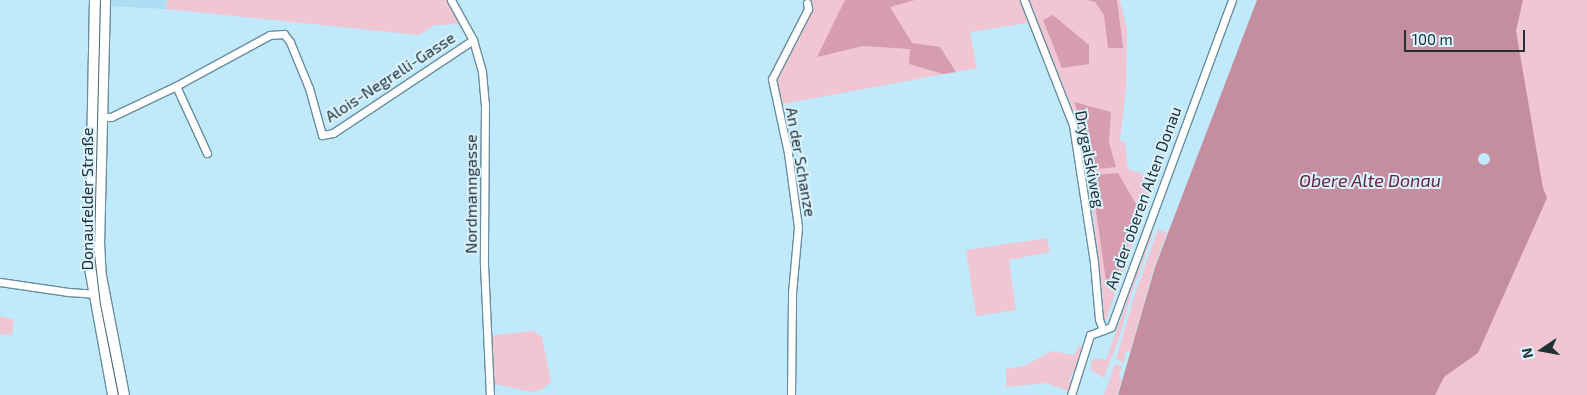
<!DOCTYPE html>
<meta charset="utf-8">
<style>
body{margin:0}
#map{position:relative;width:1587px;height:395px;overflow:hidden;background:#c0e9fb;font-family:"Exo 2",sans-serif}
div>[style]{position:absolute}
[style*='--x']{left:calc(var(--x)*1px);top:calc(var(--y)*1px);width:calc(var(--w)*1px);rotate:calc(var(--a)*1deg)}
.built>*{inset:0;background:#acddf3}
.green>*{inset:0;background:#efc6d2}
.forest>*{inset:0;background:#d59dae}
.water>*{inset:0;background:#c58e9f}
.pier>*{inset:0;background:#c0e9fb}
.round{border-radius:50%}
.roads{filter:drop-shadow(1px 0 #688e9e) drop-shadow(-1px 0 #688e9e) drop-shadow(0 1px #688e9e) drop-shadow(0 -1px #688e9e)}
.street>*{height:7px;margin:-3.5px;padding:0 3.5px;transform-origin:3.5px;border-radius:3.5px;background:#fff}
.secondary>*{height:10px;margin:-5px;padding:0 5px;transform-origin:5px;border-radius:5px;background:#fff}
.tram>*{height:1px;margin:-0.5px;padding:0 0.5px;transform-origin:0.5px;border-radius:0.5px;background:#4b616b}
span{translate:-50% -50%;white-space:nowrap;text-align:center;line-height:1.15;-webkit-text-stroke:4px #dbf3fe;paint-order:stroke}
.street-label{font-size:16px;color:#213138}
.water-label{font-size:18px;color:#68243e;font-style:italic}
.north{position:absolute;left:1517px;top:325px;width:50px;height:50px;-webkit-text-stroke:4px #dbf3fe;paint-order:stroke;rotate:258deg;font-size:14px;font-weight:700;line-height:20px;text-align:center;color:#213138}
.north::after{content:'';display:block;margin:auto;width:18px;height:22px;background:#213138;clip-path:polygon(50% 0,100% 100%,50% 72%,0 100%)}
.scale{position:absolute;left:1404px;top:30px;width:121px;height:22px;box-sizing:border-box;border:2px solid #213138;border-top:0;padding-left:6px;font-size:15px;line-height:18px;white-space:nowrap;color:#213138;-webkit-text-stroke:4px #dbf3fe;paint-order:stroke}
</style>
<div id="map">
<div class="built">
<div style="clip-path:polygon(109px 0,167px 0,166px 9px,109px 6px)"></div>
</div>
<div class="green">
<div style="clip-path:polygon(167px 0,447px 0,461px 24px,435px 25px,419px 35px,166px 9px)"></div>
<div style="clip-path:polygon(813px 0,1020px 0,1028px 23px,970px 32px,977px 68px,777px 105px,772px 79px,775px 63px,807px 3px)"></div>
<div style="clip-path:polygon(1029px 0,1120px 0,1127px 30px,1126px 88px,1120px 140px,1125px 143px,1128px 169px,1155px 178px,1106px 320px,1103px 320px,1102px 315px,1104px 309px,1085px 141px)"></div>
<div style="clip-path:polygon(1434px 0,1587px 0,1587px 395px,1293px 395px)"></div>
<div style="clip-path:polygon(1158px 229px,1167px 233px,1154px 267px,1130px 352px,1126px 351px,1123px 363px,1116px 359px,1134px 297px)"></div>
<div style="clip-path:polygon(1151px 232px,1153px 234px,1131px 295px,1120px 335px,1104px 378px,1090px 369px,1092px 360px,1097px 358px,1106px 360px)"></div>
<div style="clip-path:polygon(1047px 238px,1050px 252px,1009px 260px,1016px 310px,976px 316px,966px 250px)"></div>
<div style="clip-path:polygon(0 316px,14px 320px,12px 335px,0 334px)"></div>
<div style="clip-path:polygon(533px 331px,542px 337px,551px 382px,541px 390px,532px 392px,491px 383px,487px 336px)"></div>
<div style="clip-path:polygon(1079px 345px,1085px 351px,1070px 378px,1071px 392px,1045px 383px,1006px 387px,1006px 369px,1024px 366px,1052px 351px,1074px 355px)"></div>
<div style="clip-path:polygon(1115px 364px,1122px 366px,1119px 377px,1122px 379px,1117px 395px,1104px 395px)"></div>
</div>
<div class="forest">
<div style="clip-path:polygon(845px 0,915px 0,890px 7px,912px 43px,940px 47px,956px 72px,943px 74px,909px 64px,910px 49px,863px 46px,817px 57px)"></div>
<div style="clip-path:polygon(1087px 0,1117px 0,1123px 48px,1108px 48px,1104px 15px,1095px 2px)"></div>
<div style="clip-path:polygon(1053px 15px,1089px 45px,1089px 64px,1062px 68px,1043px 20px)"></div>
<div style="clip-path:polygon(1074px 102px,1111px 112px,1109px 142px,1116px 167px,1089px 170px,1088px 141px)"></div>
<div style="clip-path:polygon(1118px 173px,1140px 211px,1114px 283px,1106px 281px,1091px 175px)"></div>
</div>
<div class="water">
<div style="clip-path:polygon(1257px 0,1523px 0,1516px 31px,1543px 188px,1547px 198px,1478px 353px,1444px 377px,1435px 395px,1118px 395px,1155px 267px)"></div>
</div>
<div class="pier">
<div class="round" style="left:1478px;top:153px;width:12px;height:12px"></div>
</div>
<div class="roads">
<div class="street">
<div style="--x:451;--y:0;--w:46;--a:61.2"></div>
<div style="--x:473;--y:40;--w:33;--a:74"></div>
<div style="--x:482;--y:72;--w:32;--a:85"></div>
<div style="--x:485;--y:104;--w:160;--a:90.4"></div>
<div style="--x:484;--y:264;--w:131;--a:87.4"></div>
<div style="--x:1024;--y:0;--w:134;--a:68.6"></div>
<div style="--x:1073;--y:125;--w:140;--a:81.3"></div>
<div style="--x:1094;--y:263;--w:56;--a:84.9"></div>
<div style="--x:1099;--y:319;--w:12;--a:70"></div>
<div style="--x:176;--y:86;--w:74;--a:65.2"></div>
<div style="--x:99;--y:117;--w:12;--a:0"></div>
<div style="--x:111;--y:117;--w:72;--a:-25.5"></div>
<div style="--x:176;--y:86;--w:107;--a:-28.5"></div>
<div style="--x:270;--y:35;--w:14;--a:-4"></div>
<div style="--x:284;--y:34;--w:10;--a:53"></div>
<div style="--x:290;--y:42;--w:50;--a:67.6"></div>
<div style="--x:309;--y:88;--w:49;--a:74.5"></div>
<div style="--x:322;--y:135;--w:11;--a:-10"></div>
<div style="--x:333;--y:133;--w:168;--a:-33.6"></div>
<div style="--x:0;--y:282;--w:69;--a:8.4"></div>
<div style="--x:68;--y:292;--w:30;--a:4"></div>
<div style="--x:791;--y:395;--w:102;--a:-89.4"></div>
<div style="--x:792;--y:293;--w:66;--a:-84.8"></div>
<div style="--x:798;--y:227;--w:75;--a:-97.7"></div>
<div style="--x:788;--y:153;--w:76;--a:-102.2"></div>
<div style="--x:772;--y:79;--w:79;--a:-62.8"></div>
<div style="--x:808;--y:9;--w:6;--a:-99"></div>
<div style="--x:1071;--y:395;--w:63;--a:-72.4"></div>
<div style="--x:1090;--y:335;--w:22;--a:-21"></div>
<div style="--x:1111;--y:327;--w:349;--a:-69.7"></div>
</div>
<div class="secondary">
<div style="--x:95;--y:0;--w:268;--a:91.1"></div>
<div style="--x:90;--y:268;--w:129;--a:79.7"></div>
<div style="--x:105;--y:0;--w:242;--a:91.4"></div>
<div style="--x:99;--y:242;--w:34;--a:87"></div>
<div style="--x:101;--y:276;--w:121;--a:79.1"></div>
</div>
</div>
<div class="tram">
<div style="--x:100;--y:0;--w:254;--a:91.4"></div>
<div style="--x:94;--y:254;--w:50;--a:83.2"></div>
<div style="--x:100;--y:304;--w:93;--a:78.8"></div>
</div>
<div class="street-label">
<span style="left:390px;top:77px;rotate:-33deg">Alois-Negrelli-Gasse</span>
<span style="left:1090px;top:159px;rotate:79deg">Drygalskiweg</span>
<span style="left:801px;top:162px;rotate:80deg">An der Schanze</span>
<span style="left:471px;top:194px;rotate:-90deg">Nordmanngasse</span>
<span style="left:1143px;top:198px;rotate:-70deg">An der oberen Alten Donau</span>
<span style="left:87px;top:199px;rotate:-90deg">Donaufelder Straße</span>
</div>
<div class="water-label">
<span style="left:1370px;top:180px">Obere Alte Donau</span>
</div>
<div class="north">N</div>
<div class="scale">100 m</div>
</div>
